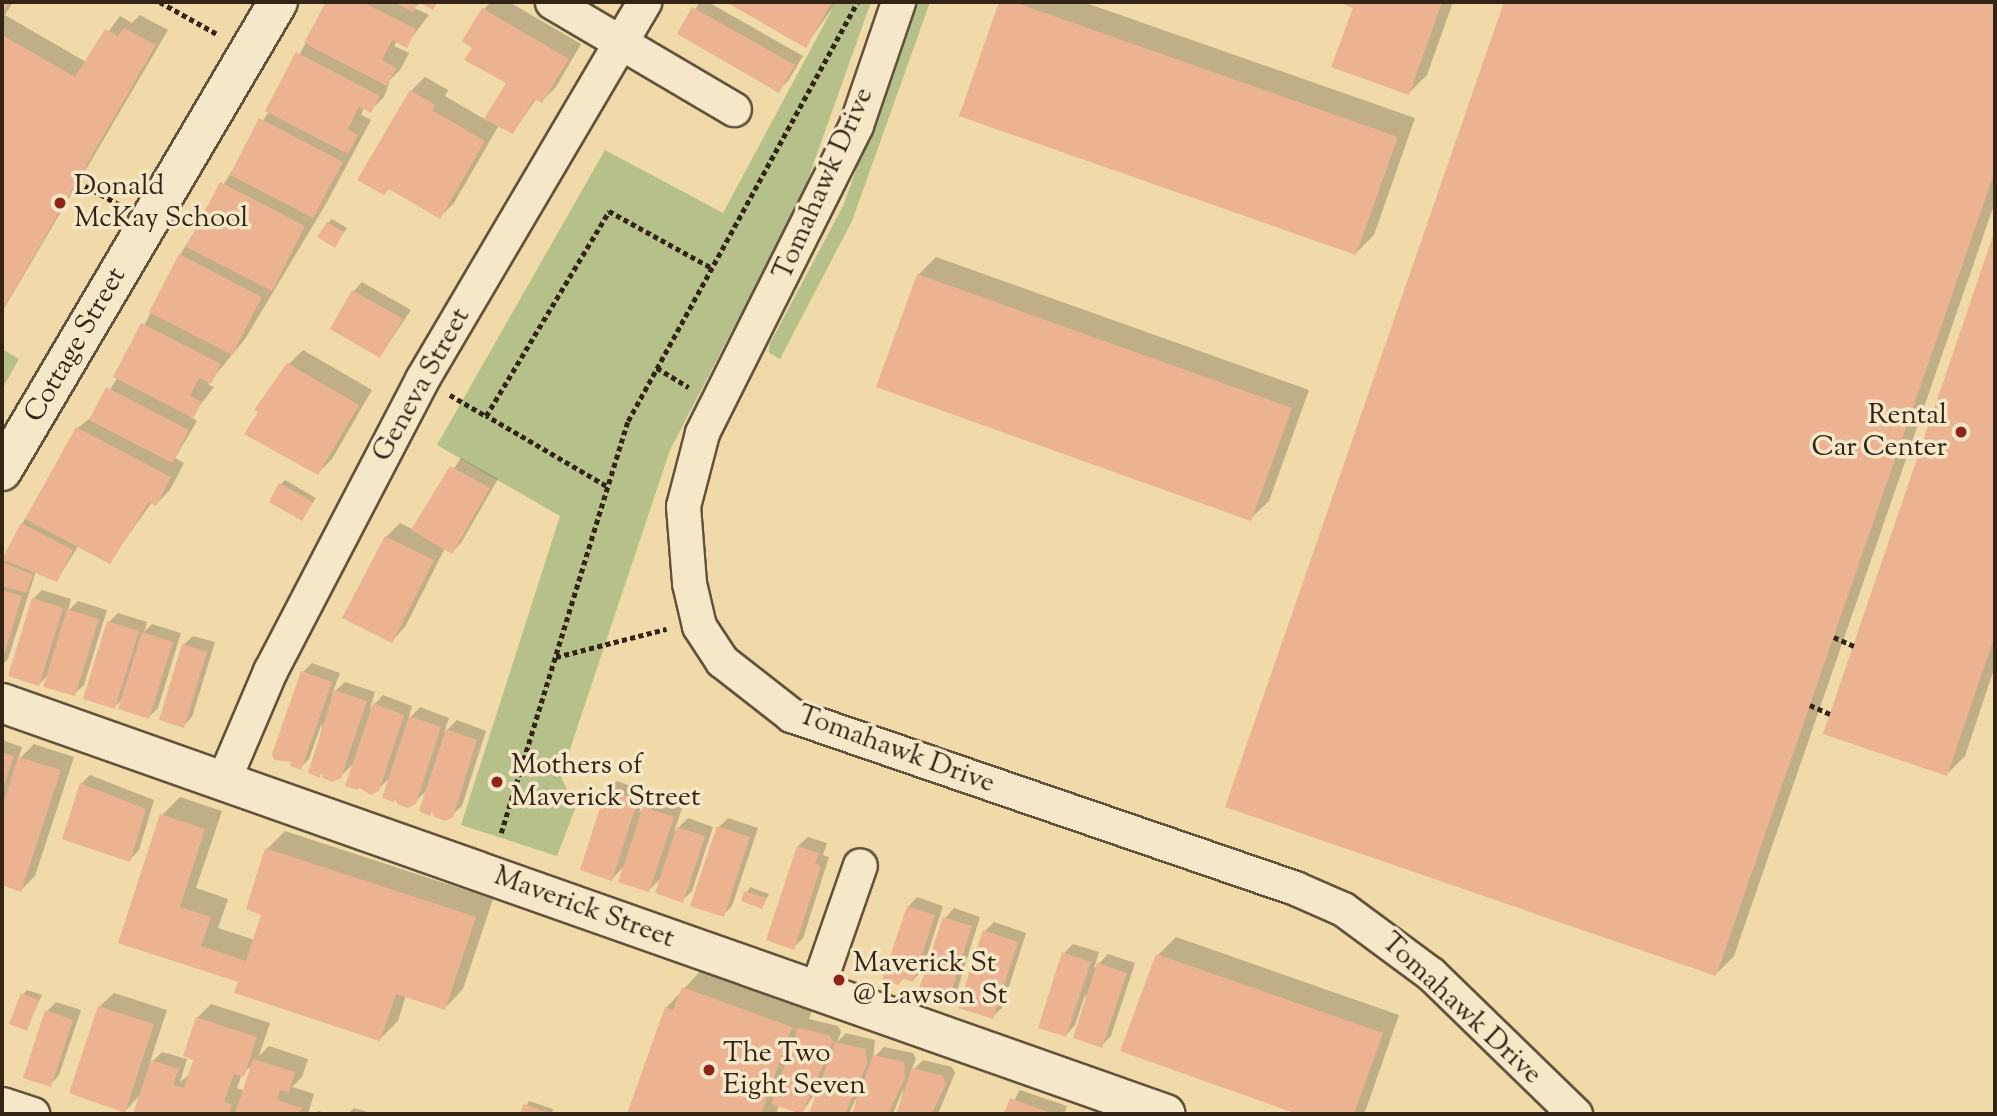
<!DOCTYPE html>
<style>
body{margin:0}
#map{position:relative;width:1997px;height:1116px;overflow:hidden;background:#f0daa9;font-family:"Sorts Mill Goudy",serif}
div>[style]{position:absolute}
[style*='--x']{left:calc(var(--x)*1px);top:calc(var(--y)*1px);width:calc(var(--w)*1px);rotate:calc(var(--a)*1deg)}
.green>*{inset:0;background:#b5c08b}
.shadow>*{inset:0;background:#0003}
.building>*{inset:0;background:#ebb392}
.path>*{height:4.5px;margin-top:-2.25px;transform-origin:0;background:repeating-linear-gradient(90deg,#342416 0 5px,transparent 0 8.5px)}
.roads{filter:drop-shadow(2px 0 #63523b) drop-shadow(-2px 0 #63523b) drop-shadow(0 2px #63523b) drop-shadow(0 -2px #63523b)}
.street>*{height:33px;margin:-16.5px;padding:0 16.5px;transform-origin:16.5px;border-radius:16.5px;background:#f5e7c7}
.secondary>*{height:38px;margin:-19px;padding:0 19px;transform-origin:19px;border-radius:19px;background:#f5e7c7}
.dots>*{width:19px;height:19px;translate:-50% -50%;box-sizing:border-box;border:4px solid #f5e7c7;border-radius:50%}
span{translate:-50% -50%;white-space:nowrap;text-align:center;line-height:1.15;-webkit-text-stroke:7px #f5e7c7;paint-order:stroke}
.street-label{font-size:28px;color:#342416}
.poi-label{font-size:28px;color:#342416}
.left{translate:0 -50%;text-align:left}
.right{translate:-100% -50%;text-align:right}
.frame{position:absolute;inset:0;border:4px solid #342416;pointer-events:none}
</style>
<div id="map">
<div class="green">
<div style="clip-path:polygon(836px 2px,871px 2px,802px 196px,670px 450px,561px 776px,575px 809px,557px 856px,461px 825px,560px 516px,437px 445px,605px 150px,723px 213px)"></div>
<div style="clip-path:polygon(917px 2px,930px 2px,852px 221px,780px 359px,769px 353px,769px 345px,843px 206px)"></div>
<div style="clip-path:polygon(2px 349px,19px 359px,2px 389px)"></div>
</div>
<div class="shadow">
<div style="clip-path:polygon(2px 2px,13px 2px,5px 15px,86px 62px,120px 16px,132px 23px,140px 15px,168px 30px,2px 312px)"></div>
<div style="clip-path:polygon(328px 2px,421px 2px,414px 8px,429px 15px,406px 45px,397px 40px,394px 46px,409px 53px,400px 70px,390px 80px,384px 97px,370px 111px,364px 108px,361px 115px,371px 120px,327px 202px,245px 339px,208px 384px,214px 387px,191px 417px,197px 421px,175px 458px,184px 463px,170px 490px,156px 504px,152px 502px,110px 561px,79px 545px,57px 580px,36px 571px,8px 659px,2px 665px,2px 567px,22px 524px,78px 428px,94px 415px,118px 377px,180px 255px,269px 111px)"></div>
<div style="clip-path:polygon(491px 2px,509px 2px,581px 44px,556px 87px,542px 101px,537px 98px,513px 132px,499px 125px,454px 203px,440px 217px,411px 91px,425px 77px,448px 90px,445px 96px,486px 120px,509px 83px,474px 47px,484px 9px)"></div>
<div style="clip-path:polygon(700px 2px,708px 2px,803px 56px,788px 81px,779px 90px,679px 34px)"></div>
<div style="clip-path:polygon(729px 2px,837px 2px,806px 45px)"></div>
<div style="clip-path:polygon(1001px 2px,1083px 2px,1415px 118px,1374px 235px,1356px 253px,961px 115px)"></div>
<div style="clip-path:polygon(1341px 2px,1453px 2px,1427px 75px,1409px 93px,1355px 7px)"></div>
<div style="clip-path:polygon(1506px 2px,1995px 2px,1995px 202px,1734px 956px,1716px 974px,1227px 806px)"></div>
<div style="clip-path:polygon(332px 219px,347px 228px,338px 241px,328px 223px)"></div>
<div style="clip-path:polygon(1995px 234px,1995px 666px,1965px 756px,1947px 774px,1825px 733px)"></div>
<div style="clip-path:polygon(936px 257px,1309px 390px,1269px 501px,1250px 519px,918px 275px)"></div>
<div style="clip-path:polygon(362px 282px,411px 310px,380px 356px,353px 292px)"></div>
<div style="clip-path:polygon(303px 350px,372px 390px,332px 459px,318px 473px,289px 364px)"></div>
<div style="clip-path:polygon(461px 458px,498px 479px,461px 543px,452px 552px,445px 548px,405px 627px,392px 641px,386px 537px,400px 523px,414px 530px)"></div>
<div style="clip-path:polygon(285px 480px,316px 498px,302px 519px,281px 484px)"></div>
<div style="clip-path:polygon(42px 590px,71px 599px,68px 611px,78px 601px,107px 610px,84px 685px,74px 694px,49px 674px,39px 684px,33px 599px)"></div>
<div style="clip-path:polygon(118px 613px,147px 622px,144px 632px,152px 624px,181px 633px,158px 708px,149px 717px,123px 698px,115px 707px,109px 622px)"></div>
<div style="clip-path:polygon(193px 636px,215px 642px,192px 717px,183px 726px,183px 645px)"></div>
<div style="clip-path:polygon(312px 663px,340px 673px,332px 694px,345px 682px,375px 692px,370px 709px,383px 695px,412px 706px,408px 720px,420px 707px,449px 718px,444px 733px,457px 720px,486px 731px,462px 806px,452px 815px,433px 810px,430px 814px,427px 790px,415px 802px,393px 800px,391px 777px,378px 789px,357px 788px,354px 763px,340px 777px,323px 772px,319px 775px,322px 723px,309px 759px,300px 768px,303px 672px)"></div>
<div style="clip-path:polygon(2px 740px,22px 747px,18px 760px,34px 744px,74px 757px,35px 876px,21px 890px,2px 883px)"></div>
<div style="clip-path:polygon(90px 775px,154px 800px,139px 850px,130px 860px,81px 784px)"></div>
<div style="clip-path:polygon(617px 781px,646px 791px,639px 813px,653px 799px,682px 808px,674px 832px,688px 818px,713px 827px,692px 891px,682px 901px,662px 877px,649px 890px,625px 865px,612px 879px,608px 790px)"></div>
<div style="clip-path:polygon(180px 797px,222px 811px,196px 888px,228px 899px,218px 928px,255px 940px,263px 914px,267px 849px,285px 831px,493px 899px,463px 989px,445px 1008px,406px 995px,398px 1021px,380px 1039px,240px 981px,120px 942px,162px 815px)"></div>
<div style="clip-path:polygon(728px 818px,758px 828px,732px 906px,723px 915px,719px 827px)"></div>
<div style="clip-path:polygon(808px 837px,827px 843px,823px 855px,829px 857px,803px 938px,793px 948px,798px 846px)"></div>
<div style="clip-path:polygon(750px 887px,769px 894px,762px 907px,743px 900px)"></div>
<div style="clip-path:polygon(917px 897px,943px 906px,922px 971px,913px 980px,905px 977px,899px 983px,908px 907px)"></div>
<div style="clip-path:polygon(954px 908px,980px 917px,957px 991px,947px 1000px,945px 918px)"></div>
<div style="clip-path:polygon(994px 922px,1026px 933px,1002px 1008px,992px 1017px,985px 931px)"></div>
<div style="clip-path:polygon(1176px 937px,1399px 1015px,1365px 1112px,1302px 1114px,1123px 1050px,1158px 955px)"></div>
<div style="clip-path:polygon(1073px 944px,1099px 952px,1094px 969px,1108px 954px,1135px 963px,1111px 1036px,1101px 1046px,1085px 995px,1075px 1025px,1066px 1035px,1064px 953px)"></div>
<div style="clip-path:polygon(708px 963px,815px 1002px,809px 1019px,838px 1026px,841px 1032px,837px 1042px,846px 1033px,875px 1040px,873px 1058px,884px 1047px,913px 1053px,916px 1059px,910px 1073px,923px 1060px,952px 1067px,955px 1073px,938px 1114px,898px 1114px,904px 1087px,893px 1114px,854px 1114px,857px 1096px,849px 1114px,811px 1114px,816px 1092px,801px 1114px,779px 1105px,776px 1114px,628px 1114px,666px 1008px)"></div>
<div style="clip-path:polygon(27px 990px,42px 995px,26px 1029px,23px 994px)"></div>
<div style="clip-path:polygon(evenodd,114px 993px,167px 1010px,149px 1065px,162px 1052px,187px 1059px,180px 1082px,191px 1073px,196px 1058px,197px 1018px,211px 1004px,270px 1023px,259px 1056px,269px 1046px,308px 1059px,302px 1077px,292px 1087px,314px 1094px,308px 1114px,135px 1114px,142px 1093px,125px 1111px,72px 1092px,100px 1006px,114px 993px,253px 1065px,245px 1091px,237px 1088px,242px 1074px,253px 1065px)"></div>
<div style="clip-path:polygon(56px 1002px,81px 1010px,59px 1075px,50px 1085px,47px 1011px)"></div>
<div style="clip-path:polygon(1020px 1090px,1067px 1106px,1064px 1114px,1006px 1114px)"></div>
<div style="clip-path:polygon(529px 1101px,553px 1109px,552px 1114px,522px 1114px)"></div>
<div style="clip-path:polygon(354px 1108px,375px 1114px,348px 1114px)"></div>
<div style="clip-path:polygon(318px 1111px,329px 1114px,314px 1114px)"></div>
</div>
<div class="building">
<div style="clip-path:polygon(2px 2px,9px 2px,2px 14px)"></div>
<div style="clip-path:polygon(326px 2px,362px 2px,416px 29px,407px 48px,392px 40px,382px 60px,396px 68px,387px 86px,304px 43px)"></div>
<div style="clip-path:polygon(393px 2px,437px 2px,433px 10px,418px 2px,413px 12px)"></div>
<div style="clip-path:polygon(726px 2px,832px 2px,806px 48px)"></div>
<div style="clip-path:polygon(999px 2px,1014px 2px,1398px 137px,1356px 255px,959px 116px)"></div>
<div style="clip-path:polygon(1337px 2px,1442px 2px,1409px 95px,1331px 67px,1353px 8px)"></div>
<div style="clip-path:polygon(1504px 2px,1995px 2px,1995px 171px,1716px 976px,1225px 807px)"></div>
<div style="clip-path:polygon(692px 7px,795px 65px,779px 93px,677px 34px)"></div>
<div style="clip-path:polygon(482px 8px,569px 59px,542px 103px,534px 99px,513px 134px,484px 119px,506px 83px,464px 60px,472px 48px,462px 41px)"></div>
<div style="clip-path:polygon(124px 28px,156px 45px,2px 311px,2px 35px,75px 77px,105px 29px,118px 36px)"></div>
<div style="clip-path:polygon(296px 52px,380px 96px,371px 113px,359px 107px,348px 129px,358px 135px,348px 154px,265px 111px)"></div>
<div style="clip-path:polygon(410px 90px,435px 105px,432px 110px,485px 141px,440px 219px,389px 189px,384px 195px,357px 180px)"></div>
<div style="clip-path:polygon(259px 118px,343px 162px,313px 218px,230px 175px)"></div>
<div style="clip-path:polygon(220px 182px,305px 226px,272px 291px,186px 247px)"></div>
<div style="clip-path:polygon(327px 222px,344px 232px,335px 248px,317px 237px)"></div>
<div style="clip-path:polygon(1995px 230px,1995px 635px,1947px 776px,1823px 734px)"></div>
<div style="clip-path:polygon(179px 254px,262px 297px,232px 355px,149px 312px)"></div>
<div style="clip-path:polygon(917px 274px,1292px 408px,1251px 521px,876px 387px)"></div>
<div style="clip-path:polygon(352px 290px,403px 319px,380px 358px,330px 329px)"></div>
<div style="clip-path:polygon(141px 323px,221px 364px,211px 384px,199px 378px,190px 396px,202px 402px,193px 418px,113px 377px)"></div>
<div style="clip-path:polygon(287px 363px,359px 405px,318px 475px,244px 434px,258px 412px,254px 410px)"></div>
<div style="clip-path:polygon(106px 387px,189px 430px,172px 463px,89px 420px)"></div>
<div style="clip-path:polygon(76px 427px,171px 477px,156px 506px,149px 502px,110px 564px,25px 519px)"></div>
<div style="clip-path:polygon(450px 466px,490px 488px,452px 554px,411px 530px)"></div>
<div style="clip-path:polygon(279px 483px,313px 502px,302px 521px,269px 502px)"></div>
<div style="clip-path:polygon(21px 523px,73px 550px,57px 582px,2px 559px)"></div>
<div style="clip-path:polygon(385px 536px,434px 560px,392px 643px,342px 618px)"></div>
<div style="clip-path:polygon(2px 562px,33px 575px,26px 593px,2px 586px)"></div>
<div style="clip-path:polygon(2px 590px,22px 596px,2px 661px)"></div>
<div style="clip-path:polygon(32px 598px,63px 608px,39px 686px,8px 676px)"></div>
<div style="clip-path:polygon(67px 609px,99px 619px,75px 696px,43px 687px)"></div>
<div style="clip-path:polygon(107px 621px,139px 631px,115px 709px,83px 699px)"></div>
<div style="clip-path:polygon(142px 632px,173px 642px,149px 719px,118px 709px)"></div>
<div style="clip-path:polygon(182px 644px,207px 652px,184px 728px,159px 720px)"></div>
<div style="clip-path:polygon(301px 671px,332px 682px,301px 770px,290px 766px,291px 762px,274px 760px,272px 754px)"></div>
<div style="clip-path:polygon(334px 690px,367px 701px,341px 778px,333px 782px,323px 778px,321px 771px,320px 778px,308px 773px)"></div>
<div style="clip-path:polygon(373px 703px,404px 715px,379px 791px,371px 795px,358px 787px,358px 790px,345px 786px)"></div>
<div style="clip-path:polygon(409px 716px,441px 727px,416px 804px,408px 808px,397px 804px,395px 798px,394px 802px,382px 798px)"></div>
<div style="clip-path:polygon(446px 729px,477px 740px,453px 817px,445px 821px,434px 817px,432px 811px,430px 816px,419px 811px)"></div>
<div style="clip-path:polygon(2px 752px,14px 756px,2px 791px)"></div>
<div style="clip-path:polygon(18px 757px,61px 770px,21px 892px,2px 885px,2px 807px)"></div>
<div style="clip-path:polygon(80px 783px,146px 809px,130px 862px,62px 839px)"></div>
<div style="clip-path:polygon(606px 789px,638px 800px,612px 881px,580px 870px)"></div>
<div style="clip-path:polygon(643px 807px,674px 817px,649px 892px,618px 882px)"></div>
<div style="clip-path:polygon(160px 814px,205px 829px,180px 907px,211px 917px,201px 946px,246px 961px,261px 915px,246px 909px,265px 848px,476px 917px,445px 1010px,396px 994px,380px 1041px,234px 993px,238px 982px,118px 943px)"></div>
<div style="clip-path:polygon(717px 826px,750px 837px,724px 917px,690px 906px)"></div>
<div style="clip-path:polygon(677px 827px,705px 836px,683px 903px,655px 893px)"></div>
<div style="clip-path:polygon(797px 846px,819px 853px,815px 864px,821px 866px,794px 950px,766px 940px)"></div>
<div style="clip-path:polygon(744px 891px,766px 898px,762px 909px,741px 901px)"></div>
<div style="clip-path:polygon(907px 906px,935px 915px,913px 982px,902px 978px,899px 985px,882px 980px)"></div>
<div style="clip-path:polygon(943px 917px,972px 926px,948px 1002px,918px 992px)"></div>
<div style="clip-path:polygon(983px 930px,1018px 942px,993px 1019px,958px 1008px)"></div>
<div style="clip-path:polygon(1062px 952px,1091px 962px,1066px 1037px,1038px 1028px)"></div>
<div style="clip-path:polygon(1156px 954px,1383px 1033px,1354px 1114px,1297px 1114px,1120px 1051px)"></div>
<div style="clip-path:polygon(1097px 963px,1127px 973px,1102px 1048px,1073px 1038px)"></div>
<div style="clip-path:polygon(682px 987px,792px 1027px,761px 1114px,627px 1114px,665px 1007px,673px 1010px)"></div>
<div style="clip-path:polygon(21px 993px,39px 1000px,27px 1031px,9px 1024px)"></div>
<div style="clip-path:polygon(98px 1006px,154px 1024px,125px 1113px,69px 1093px)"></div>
<div style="clip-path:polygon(45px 1010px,73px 1020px,51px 1087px,23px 1078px)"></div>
<div style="clip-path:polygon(196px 1017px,257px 1037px,244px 1077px,234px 1074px,224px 1102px,232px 1105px,229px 1114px,133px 1114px,151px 1060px,179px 1069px,173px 1085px,184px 1088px,193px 1060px,183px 1056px)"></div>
<div style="clip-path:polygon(798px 1028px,829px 1035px,833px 1042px,802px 1114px,771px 1104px)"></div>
<div style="clip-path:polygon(835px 1042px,866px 1049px,867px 1064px,845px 1114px,809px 1114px)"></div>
<div style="clip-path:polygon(873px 1055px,904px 1062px,905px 1078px,888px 1114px,852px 1114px)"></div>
<div style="clip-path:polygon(253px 1059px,295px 1072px,289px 1093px,280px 1090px,277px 1100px,302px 1108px,299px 1114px,235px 1114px)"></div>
<div style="clip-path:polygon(912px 1068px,943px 1076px,946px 1083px,932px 1114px,896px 1114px)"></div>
<div style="clip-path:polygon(1010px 1098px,1054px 1114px,1004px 1114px)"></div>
<div style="clip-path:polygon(523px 1104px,553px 1114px,520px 1114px)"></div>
</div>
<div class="path">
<div style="--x:160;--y:2;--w:65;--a:29.3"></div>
<div style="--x:78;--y:182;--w:48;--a:28.7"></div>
<div style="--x:657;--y:368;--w:37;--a:31"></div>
<div style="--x:450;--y:395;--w:42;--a:30.3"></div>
<div style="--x:606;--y:486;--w:139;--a:-149.7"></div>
<div style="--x:486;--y:416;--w:239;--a:-59"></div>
<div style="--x:609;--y:211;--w:118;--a:29"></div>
<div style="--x:1834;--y:637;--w:22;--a:24"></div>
<div style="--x:556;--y:657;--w:114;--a:-14.3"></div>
<div style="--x:1810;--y:705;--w:22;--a:24"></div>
<div style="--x:501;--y:833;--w:431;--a:-72.9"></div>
<div style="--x:628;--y:421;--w:477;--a:-61.3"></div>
</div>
<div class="roads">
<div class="street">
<div style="--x:552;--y:2;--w:211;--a:30.5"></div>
<div style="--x:898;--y:2;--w:130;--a:108.9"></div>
<div style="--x:856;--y:125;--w:344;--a:116.6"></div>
<div style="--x:702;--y:433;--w:75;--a:104.6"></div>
<div style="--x:683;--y:506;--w:77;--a:85.5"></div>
<div style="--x:689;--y:583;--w:44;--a:76.9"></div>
<div style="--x:699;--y:626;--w:42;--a:56.7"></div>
<div style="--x:722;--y:661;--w:88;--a:38"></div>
<div style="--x:791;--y:715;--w:533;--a:18.94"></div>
<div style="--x:1295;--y:888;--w:52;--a:23.6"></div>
<div style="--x:1343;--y:909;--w:109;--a:36.5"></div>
<div style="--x:1431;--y:974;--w:201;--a:44.2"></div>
<div style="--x:223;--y:781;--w:120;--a:-66.9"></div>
<div style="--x:270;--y:671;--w:329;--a:-62.5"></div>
<div style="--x:422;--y:379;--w:438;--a:-59.5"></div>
<div style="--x:816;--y:991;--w:133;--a:-70.8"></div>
<div style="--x:2;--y:1104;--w:32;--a:18"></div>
</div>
<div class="secondary">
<div style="--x:2;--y:471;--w:544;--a:-59.52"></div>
<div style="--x:2;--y:703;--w:1234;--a:19.45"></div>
</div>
</div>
<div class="dots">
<div style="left:60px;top:203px;background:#8f2418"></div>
<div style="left:1961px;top:432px;background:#8f2418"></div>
<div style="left:497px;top:782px;background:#8f2418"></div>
<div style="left:839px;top:980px;background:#8f2418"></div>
<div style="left:709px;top:1070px;background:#8f2418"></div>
</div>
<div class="street-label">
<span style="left:824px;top:184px;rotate:-66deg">Tomahawk Drive</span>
<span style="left:76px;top:345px;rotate:-60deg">Cottage Street</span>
<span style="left:422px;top:385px;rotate:-61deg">Geneva Street</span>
<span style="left:896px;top:750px;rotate:20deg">Tomahawk Drive</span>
<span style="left:584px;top:908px;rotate:20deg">Maverick Street</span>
<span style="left:1461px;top:1009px;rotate:43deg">Tomahawk Drive</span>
</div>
<div class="poi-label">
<span class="left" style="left:74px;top:203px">Donald<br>McKay School</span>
<span class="right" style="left:1947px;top:432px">Rental<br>Car Center</span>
<span class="left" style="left:511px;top:782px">Mothers of<br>Maverick Street</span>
<span class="left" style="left:853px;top:980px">Maverick St<br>@ Lawson St</span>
<span class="left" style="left:723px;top:1070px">The Two<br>Eight Seven</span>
</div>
<div class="frame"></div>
</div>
